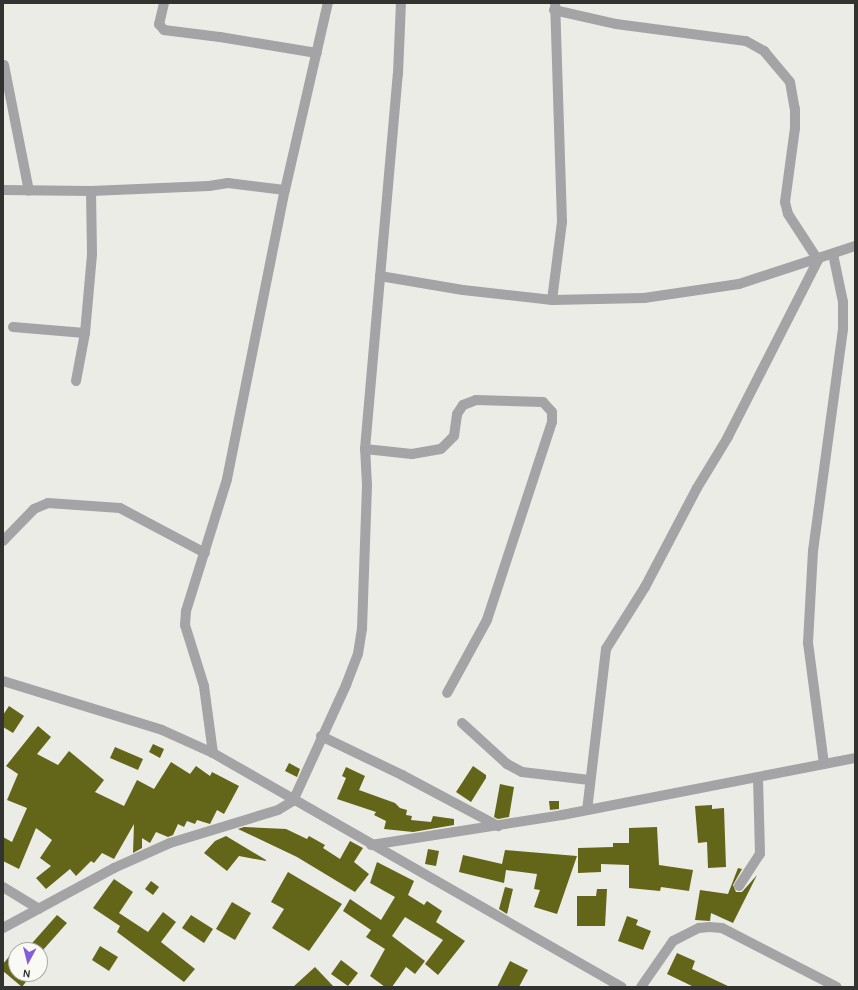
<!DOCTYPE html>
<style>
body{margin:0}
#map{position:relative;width:858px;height:990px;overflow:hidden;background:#ecece6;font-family:Karla,sans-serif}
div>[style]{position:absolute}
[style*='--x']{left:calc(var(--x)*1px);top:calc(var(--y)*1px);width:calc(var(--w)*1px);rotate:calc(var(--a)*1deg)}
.building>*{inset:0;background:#636519}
.minor>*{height:10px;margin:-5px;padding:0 5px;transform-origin:5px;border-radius:5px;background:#a4a3a6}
span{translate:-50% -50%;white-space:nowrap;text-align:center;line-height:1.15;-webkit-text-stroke:4px #f9faf4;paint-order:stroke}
.frame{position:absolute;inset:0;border:4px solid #323230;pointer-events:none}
.north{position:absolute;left:8px;top:942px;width:40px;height:40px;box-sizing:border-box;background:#f9faf4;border:1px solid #a9aaa6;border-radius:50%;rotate:187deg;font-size:11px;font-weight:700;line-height:16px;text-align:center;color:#323230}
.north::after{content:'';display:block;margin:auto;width:14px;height:18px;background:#845dd8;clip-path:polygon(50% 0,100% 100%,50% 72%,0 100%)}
</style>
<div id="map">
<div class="building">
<div style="clip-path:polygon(9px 706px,24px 716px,13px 733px,3px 727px,3px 715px)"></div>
<div style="clip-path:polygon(38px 726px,51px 737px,37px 754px,58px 765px,69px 751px,104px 780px,95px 792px,124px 806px,137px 780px,154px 789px,171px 762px,190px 774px,196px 766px,210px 776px,212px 772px,239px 786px,224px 814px,217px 810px,210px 824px,197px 820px,195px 824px,187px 821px,184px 827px,178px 824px,173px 835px,168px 837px,156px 832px,150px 843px,142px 838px,142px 848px,133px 853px,134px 824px,114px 859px,102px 853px,94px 863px,91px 861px,76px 876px,70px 869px,46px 889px,36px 878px,51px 866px,40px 858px,52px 840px,36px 828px,19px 869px,3px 861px,3px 837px,12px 842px,27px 808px,7px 800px,18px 774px,6px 766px)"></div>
<div style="clip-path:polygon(153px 744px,164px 749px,160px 758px,149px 752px)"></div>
<div style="clip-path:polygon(115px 747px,143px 759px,138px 770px,110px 758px)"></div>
<div style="clip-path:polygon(289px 763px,300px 769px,297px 777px,285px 771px)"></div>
<div style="clip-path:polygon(473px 766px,486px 775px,486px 778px,471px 802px,456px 792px)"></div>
<div style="clip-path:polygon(346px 767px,365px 776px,359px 790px,395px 803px,400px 808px,407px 810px,406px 815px,412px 816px,411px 820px,431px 822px,433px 816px,454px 819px,454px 825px,413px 832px,384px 829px,386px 821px,374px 815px,376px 812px,337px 799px,346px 778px,342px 776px)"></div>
<div style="clip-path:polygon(500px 784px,514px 787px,509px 817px,498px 819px,494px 817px)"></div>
<div style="clip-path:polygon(549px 801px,559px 801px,559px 809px,550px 810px)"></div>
<div style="clip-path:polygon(712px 805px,712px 809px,724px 808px,726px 867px,708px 868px,707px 842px,698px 843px,695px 806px)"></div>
<div style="clip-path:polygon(244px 827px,286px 829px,307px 839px,309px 836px,325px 845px,323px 848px,340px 859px,350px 841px,363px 848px,354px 862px,369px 874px,355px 892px,297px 857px,238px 829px)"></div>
<div style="clip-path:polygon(657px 827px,659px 865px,693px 870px,689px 891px,661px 887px,660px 891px,629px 888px,629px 865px,601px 864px,601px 872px,578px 873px,578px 848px,613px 847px,613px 843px,629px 843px,629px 828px)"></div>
<div style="clip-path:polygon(226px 836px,266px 860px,266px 861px,239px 856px,227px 871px,204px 853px,215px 841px)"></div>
<div style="clip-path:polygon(428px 849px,439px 851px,436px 866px,425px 864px)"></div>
<div style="clip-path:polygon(505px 850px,577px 856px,557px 914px,534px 907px,540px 890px,534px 889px,537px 874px,506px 870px,504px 883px,459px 872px,463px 855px,502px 864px)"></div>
<div style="clip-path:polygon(377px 862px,414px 881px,408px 895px,424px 905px,427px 901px,442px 911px,436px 922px,465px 941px,438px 975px,425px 964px,443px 940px,405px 917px,392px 936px,425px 961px,415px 974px,406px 967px,392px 987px,385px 987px,370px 976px,385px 949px,366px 937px,371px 930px,343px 911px,350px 899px,381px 920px,395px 897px,370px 883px)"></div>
<div style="clip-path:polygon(738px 868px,742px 869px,733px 885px,736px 892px,742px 892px,757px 875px,733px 923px,711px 913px,710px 921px,695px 920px,700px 890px,728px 894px)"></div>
<div style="clip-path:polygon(288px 872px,342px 904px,309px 951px,272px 928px,284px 909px,271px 902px)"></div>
<div style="clip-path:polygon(114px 879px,133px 892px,119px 913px,148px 932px,163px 912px,176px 922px,161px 942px,195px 969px,184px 982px,117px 932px,120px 926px,93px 908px)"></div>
<div style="clip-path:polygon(151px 881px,159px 887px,153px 895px,145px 889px)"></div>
<div style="clip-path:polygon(505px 887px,513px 889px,507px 914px,499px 909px)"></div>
<div style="clip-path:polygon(597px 889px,607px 889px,605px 926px,577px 926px,577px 896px,596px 896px)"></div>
<div style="clip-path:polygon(232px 902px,251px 913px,235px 940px,216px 929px)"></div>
<div style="clip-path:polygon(57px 915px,67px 923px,43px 950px,26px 950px)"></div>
<div style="clip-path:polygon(191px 915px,213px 929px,204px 943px,182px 928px)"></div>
<div style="clip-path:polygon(627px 916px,638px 920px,636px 925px,651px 931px,643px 950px,618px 941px)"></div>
<div style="clip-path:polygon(100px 946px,118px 957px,109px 971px,92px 960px)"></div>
<div style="clip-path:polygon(16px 948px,16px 974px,32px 974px,22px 987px,3px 971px,3px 964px)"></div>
<div style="clip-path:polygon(677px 953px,695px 961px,692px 969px,730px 987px,694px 987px,667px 974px)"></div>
<div style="clip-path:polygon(341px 960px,358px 973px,348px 986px,331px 974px)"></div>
<div style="clip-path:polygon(510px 961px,528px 970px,519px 987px,497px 987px)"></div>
<div style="clip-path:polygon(315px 967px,334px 987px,293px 987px)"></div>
</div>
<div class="minor">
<div style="--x:164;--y:3;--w:22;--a:103"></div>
<div style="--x:159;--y:24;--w:8;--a:50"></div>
<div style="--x:164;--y:30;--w:56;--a:7.1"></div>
<div style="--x:220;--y:37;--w:98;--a:9.4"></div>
<div style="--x:554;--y:10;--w:64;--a:12.7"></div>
<div style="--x:616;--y:24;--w:131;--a:7.5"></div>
<div style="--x:746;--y:41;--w:21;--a:29"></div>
<div style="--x:764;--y:51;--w:40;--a:50"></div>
<div style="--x:790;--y:82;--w:27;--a:80"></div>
<div style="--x:795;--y:109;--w:19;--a:90"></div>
<div style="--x:795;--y:128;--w:75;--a:97.7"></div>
<div style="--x:785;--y:202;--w:12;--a:76"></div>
<div style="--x:788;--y:214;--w:55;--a:56.9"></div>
<div style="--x:818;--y:260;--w:199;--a:117"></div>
<div style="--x:728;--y:437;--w:60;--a:121.3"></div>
<div style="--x:697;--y:488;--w:112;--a:117.7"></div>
<div style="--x:645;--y:587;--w:73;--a:122.2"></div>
<div style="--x:606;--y:649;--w:162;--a:96.7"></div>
<div style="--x:4;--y:65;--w:128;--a:78.8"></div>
<div style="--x:3;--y:190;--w:88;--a:0.7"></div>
<div style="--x:91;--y:191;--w:118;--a:-2.4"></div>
<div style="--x:209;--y:186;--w:19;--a:-9"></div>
<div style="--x:228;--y:183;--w:57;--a:7"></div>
<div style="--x:380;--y:276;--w:84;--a:9.6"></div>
<div style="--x:463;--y:290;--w:90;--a:6.4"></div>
<div style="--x:552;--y:300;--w:92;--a:-1.2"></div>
<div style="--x:644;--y:298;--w:96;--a:-8.4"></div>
<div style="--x:739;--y:284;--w:122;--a:-18.1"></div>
<div style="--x:552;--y:300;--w:79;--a:-82.7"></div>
<div style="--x:562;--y:222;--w:219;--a:-91.8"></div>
<div style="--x:13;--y:327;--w:72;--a:4.8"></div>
<div style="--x:76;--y:381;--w:49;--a:-79.4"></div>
<div style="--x:85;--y:333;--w:79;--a:-84.9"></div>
<div style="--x:92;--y:254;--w:63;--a:-90.9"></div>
<div style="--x:365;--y:449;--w:47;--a:6.1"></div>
<div style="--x:412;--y:454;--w:29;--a:-10"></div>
<div style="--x:441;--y:449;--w:18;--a:-45"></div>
<div style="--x:454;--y:436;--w:22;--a:-82"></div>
<div style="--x:457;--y:414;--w:11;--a:-56"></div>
<div style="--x:463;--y:405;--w:14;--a:-21"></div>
<div style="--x:476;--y:400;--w:67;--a:1.7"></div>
<div style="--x:543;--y:402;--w:13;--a:48"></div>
<div style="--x:552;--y:412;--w:10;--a:90"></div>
<div style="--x:552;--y:422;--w:208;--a:108.2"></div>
<div style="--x:487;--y:620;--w:83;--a:118.7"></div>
<div style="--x:3;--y:541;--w:45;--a:-45.9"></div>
<div style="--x:34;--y:509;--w:15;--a:-23"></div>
<div style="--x:48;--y:503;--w:72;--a:4"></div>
<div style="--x:120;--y:508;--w:96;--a:27.9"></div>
<div style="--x:3;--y:681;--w:166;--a:17.1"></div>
<div style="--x:162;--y:730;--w:56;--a:24.3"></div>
<div style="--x:213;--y:753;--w:471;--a:29.8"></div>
<div style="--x:462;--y:723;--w:61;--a:42.3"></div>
<div style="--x:507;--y:764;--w:17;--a:28"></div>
<div style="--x:522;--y:772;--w:68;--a:6.7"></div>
<div style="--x:321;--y:736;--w:90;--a:25.7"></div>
<div style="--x:402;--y:775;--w:109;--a:28"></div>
<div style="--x:213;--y:753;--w:68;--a:-97.7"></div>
<div style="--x:204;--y:686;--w:64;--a:-107.3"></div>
<div style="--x:185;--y:625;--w:14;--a:-86"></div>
<div style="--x:186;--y:611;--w:138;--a:-72.7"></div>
<div style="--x:227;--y:479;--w:295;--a:-78.7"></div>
<div style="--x:285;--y:190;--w:192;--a:-77.1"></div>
<div style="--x:824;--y:764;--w:122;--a:-97.5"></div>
<div style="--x:808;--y:643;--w:92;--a:-86.9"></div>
<div style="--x:813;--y:551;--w:224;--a:-82.3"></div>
<div style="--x:843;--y:329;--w:27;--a:-90"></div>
<div style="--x:843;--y:302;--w:49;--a:-101.8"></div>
<div style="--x:371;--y:845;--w:193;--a:-8.9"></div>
<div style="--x:562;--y:815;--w:298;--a:-11"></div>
<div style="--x:739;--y:886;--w:38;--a:-57"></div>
<div style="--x:760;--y:854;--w:77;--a:-91.5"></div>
<div style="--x:3;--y:887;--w:42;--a:31.4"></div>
<div style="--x:3;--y:928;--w:126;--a:-28.4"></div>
<div style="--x:114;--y:868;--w:61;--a:-24.1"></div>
<div style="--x:170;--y:843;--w:113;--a:-17"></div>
<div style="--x:278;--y:810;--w:17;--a:-31"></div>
<div style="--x:293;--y:801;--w:128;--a:-65.4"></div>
<div style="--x:346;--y:685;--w:33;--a:-69"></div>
<div style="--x:358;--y:654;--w:25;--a:-81"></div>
<div style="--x:362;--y:629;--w:144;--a:-88"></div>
<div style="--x:367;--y:485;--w:36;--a:-93"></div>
<div style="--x:365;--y:449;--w:376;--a:-85"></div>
<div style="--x:398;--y:74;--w:71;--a:-87.6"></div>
<div style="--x:641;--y:987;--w:56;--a:-55.2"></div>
<div style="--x:673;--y:941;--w:29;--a:-27"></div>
<div style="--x:699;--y:928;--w:10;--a:-6"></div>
<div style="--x:709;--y:927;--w:13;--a:4"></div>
<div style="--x:722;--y:928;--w:129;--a:27.2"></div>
</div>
<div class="frame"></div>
<div class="north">N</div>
</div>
